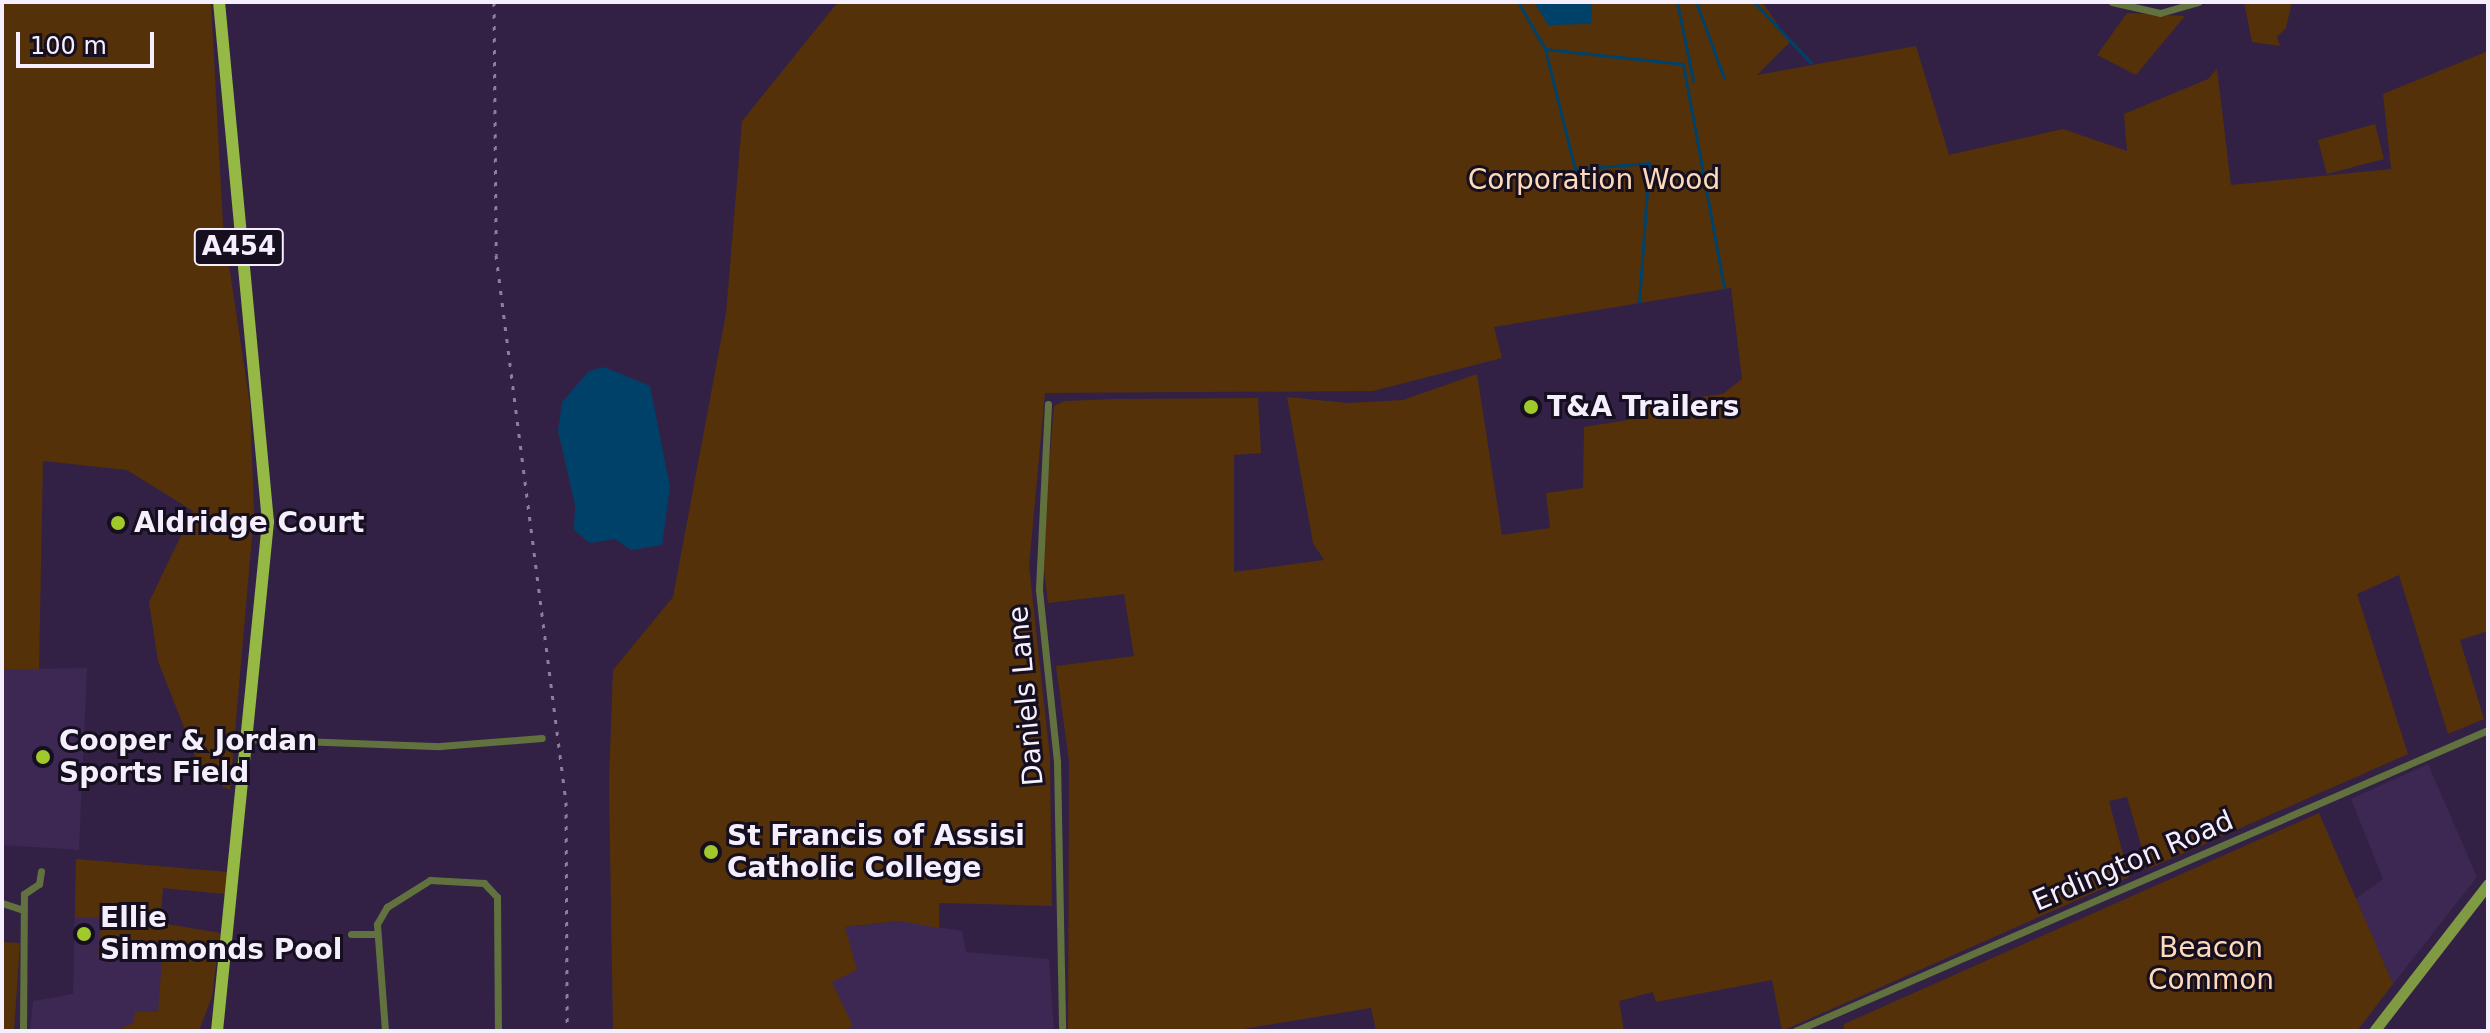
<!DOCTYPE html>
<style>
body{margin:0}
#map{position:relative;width:2490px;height:1033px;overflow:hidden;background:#322145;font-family:"DejaVu Sans",sans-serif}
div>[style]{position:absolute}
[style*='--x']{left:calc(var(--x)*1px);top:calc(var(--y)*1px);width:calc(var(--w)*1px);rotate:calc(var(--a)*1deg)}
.built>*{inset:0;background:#3c2852}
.green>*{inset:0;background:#543109}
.water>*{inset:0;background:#00416a}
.stream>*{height:3px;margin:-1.5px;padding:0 1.5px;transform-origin:1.5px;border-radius:1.5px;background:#00416a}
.street>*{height:7px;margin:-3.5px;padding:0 3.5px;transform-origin:3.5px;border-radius:3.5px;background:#61723e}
.secondary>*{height:11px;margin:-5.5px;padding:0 5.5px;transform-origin:5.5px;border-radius:5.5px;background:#7f9a43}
.primary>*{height:12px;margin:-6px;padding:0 6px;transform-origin:6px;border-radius:6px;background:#96b844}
.rail>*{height:3px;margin-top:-1.5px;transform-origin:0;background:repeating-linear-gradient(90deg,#8b7f99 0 4px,transparent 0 12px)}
.dots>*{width:22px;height:22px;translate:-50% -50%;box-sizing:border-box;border:4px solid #160f1f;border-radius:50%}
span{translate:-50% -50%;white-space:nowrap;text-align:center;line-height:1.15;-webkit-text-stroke:6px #160f1f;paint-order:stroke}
.shield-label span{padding:2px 6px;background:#160f1f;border:2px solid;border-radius:6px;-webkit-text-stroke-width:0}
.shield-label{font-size:26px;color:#f5effd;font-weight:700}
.park-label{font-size:28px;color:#fedaba}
.poi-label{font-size:28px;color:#f5effd;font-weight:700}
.left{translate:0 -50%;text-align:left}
.street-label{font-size:28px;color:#f5effd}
.frame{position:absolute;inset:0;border:4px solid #f5effd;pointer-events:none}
.scale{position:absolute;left:16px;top:32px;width:138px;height:36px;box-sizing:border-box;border:4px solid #f5effd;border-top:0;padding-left:10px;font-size:24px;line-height:28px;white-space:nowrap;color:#f5effd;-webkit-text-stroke:6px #160f1f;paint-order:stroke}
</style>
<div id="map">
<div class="built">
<div style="clip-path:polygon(87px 668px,79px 850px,2px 845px,2px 669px)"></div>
<div style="clip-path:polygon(613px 670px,819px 930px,901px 921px,962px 931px,966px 952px,1049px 959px,1054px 1031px,613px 1031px,609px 782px)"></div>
<div style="clip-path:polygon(2428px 764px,2477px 877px,2393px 984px,2355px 899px,2383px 879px,2351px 799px)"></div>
<div style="clip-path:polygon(76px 859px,225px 894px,163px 888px,160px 923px,220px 933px,212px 996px,199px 1031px,30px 1031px,33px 1001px,73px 994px)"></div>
</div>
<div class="green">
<div style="clip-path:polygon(2px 2px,211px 2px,223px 225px,250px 405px,254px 513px,230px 790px,203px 776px,158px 661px,149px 602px,193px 511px,127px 470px,43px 461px,39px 669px,2px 669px)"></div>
<div style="clip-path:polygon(838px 2px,1762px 2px,1790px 42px,1757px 75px,1916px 46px,1949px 155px,2063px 129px,2127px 151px,2124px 114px,2208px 79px,2217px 69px,2231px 185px,2391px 169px,2383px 94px,2488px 51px,2488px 631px,2460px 640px,2484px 719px,2448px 734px,2399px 575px,2357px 594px,2408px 754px,2148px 869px,2127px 797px,2109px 801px,2129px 877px,1782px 1031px,1772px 980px,1656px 1002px,1653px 992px,1619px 1001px,1624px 1031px,1376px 1031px,1371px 1008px,1231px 1031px,1068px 1031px,1069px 761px,1056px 666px,1134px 656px,1124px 594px,1048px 603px,1042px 553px,1054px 406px,1065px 401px,1114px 399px,1258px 398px,1261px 453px,1234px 455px,1234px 572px,1324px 560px,1313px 543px,1287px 397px,1348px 403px,1403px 400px,1477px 374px,1502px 535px,1550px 528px,1546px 493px,1583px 488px,1584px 427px,1628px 420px,1627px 407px,1723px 394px,1742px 379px,1731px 288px,1494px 327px,1502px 358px,1373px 391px,1045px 393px,1029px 566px,1050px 758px,1052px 906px,939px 903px,939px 928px,900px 921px,845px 927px,857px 970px,832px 982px,853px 1026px,844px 1031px,613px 1031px,609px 782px,613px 670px,673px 597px,726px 313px,742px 121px)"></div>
<div style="clip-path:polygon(2244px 2px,2292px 2px,2286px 28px,2277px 37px,2280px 46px,2252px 42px)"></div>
<div style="clip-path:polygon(2127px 13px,2185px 16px,2136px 75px,2097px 55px)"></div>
<div style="clip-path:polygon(2375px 124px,2384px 159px,2327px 174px,2318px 140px)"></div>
<div style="clip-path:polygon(2319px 813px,2393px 984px,2357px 1031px,1844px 1031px,1844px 1024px)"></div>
<div style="clip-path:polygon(76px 859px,228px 872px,225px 894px,163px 888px,160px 923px,220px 933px,212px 996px,199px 1031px,115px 1031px,134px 1023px,135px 1012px,158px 1012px,162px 960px,98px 955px,102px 918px,75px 917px)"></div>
<div style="clip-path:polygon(2px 942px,20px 943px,14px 1031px,2px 1031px)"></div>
</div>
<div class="water">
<div style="clip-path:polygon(1534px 2px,1592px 2px,1591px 24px,1548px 25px)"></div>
<div style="clip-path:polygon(604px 367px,650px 386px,670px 487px,662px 545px,631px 550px,615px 539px,590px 543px,574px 530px,575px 505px,558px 431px,562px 402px,589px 371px)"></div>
</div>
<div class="stream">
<div style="--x:1518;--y:2;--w:54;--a:60.1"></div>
<div style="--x:1545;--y:49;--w:124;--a:76"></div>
<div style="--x:1575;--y:169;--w:74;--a:-4.6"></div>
<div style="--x:1649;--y:163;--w:139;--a:94.1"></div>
<div style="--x:1677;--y:2;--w:80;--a:78.4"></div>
<div style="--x:1696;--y:2;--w:81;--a:69.8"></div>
<div style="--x:1754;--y:2;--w:83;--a:46.9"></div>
<div style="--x:1545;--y:49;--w:139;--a:6.2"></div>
<div style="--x:1683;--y:64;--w:228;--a:79.6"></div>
</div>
<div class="street">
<div style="--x:2112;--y:2;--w:49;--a:12.9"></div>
<div style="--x:2160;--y:13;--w:40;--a:-16"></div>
<div style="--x:1048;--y:404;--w:186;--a:92.8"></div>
<div style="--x:1039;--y:590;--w:173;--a:84"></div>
<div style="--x:1057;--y:762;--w:269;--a:88.9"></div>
<div style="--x:245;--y:739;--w:195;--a:2.1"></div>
<div style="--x:440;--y:746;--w:102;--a:-4.5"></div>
<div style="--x:2;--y:903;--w:23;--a:18"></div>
<div style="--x:351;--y:934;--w:24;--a:0"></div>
<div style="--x:23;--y:1031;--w:137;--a:-89.6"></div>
<div style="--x:24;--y:894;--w:18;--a:-34"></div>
<div style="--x:39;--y:884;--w:13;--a:-81"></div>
<div style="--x:385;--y:1031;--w:107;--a:-94.3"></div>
<div style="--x:377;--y:924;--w:20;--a:-60"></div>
<div style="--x:387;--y:907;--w:51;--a:-32.1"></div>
<div style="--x:430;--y:880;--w:54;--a:3.2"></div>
<div style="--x:484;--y:883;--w:19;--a:47"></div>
<div style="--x:497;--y:897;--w:134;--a:89.6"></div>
<div style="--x:1795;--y:1031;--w:756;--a:-23.48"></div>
</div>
<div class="secondary">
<div style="--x:2374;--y:1031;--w:186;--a:-52.2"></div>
</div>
<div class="primary">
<div style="--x:217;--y:1031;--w:512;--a:-84.28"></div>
<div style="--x:268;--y:522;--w:522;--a:-95.38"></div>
</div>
<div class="rail">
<div style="--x:494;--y:2;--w:253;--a:89.5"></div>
<div style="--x:496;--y:255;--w:551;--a:82.71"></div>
<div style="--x:566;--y:802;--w:229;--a:89.7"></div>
</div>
<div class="dots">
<div style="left:1531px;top:407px;background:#a0c92c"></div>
<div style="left:118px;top:523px;background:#a0c92c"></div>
<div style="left:43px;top:757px;background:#a0c92c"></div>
<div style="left:711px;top:852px;background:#a0c92c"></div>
<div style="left:84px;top:934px;background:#a0c92c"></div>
</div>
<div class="shield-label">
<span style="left:239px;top:247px">A454</span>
</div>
<div class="park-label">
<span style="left:1594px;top:180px">Corporation Wood</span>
<span style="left:2211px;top:964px">Beacon<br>Common</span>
</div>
<div class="poi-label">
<span class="left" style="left:1547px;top:407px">T&amp;A Trailers</span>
<span class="left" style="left:134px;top:523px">Aldridge Court</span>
<span class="left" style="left:59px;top:757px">Cooper &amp; Jordan<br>Sports Field</span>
<span class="left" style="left:727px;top:852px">St Francis of Assisi<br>Catholic College</span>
<span class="left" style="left:100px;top:934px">Ellie<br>Simmonds Pool</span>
</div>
<div class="street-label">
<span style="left:1026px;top:696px;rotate:-95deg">Daniels Lane</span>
<span style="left:2133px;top:861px;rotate:-23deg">Erdington Road</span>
</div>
<div class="frame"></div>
<div class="scale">100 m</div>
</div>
